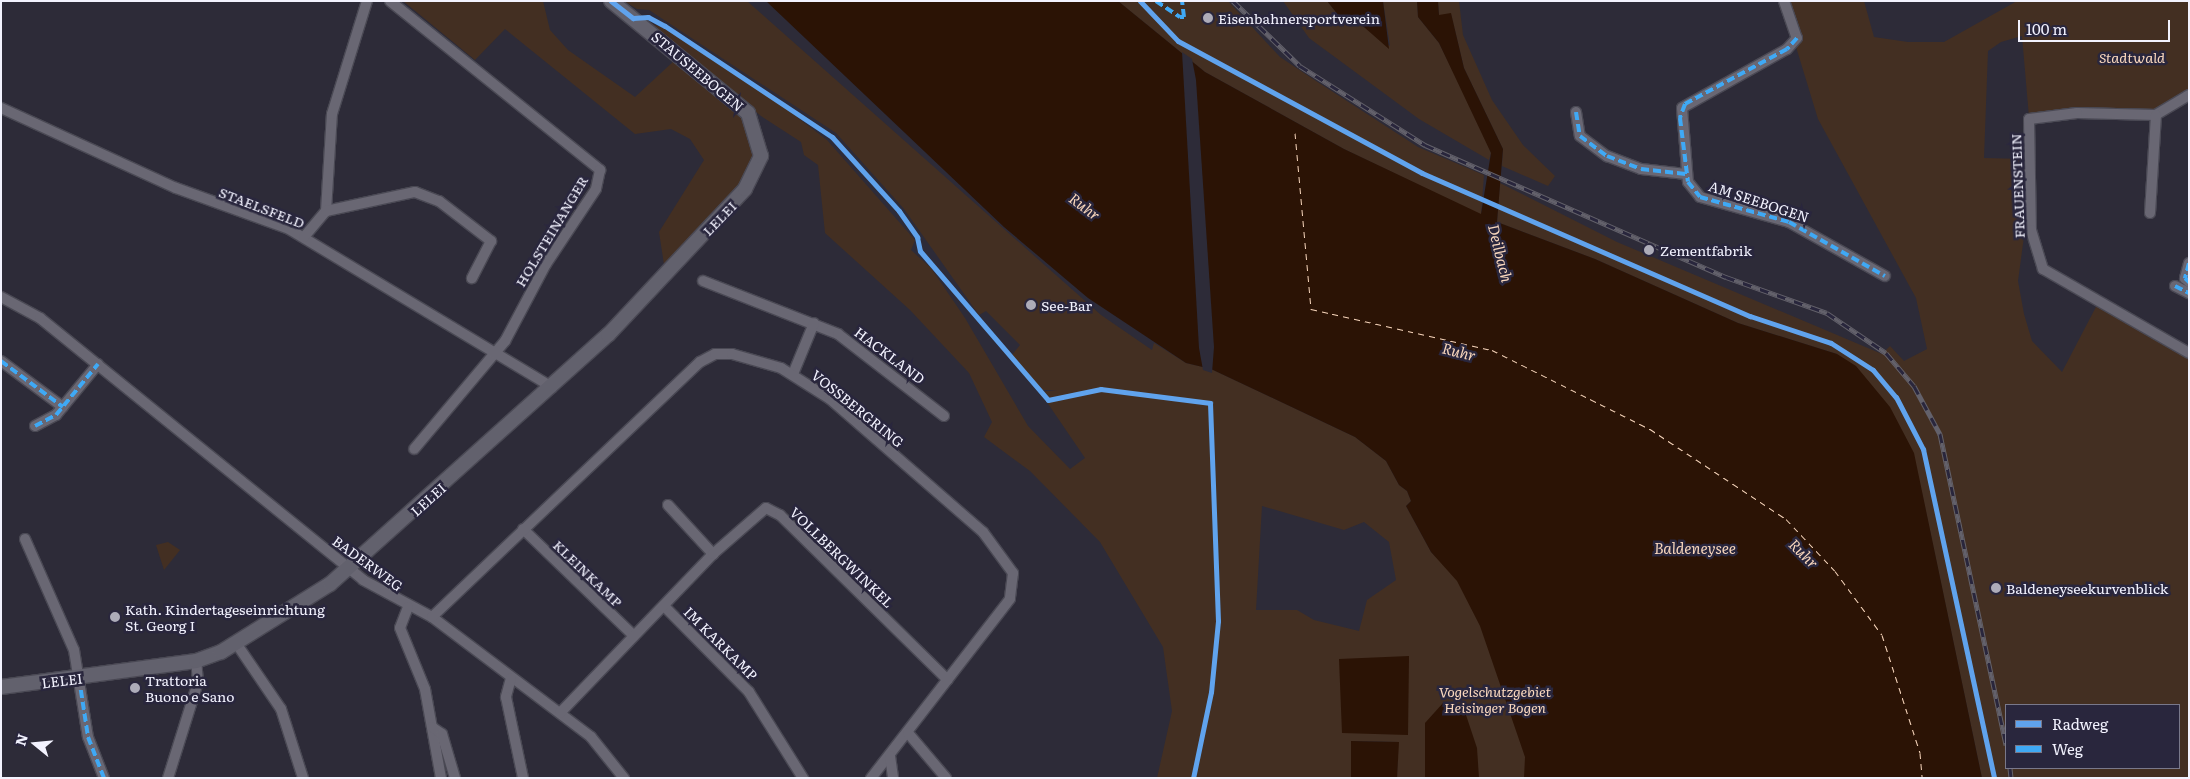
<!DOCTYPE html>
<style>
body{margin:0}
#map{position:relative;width:2190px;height:779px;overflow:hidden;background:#2d2b38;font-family:Literata,serif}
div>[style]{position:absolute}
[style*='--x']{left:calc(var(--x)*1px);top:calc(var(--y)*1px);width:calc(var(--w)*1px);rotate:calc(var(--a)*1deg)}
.green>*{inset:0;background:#432f22}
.water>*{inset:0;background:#2b1305}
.pier>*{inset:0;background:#2d2b38}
.ferry>*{height:1px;margin-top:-0.5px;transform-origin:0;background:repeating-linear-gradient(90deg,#f8d6bc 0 6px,transparent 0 11px)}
.roads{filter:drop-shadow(1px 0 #4a4954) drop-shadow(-1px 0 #4a4954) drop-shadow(0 1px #4a4954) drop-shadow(0 -1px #4a4954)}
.street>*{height:10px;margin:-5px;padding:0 5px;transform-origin:5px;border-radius:5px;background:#696773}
.secondary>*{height:14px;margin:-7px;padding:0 7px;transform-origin:7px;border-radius:7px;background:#62616d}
.rail>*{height:5px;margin-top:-2.5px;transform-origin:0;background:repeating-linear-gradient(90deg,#29263d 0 9px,#63616b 0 18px);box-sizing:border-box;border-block:1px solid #63616b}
.quiet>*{height:4px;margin-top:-2px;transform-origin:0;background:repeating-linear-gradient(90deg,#3fa9f5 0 8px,transparent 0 12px)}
.cycleway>*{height:5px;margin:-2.5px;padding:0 2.5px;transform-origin:2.5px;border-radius:2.5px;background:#60a3ed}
.dots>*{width:14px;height:14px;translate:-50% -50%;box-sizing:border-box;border:2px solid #29263d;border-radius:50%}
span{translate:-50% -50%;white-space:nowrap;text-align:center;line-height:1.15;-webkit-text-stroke:5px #29263d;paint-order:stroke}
.poi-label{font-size:14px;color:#f2f2fe}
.left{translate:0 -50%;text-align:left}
.park-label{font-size:14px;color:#fbd9bf;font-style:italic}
.street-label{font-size:14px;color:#f2f2fe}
.water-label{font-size:15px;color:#f8d6bc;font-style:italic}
.frame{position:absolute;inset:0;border:2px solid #f2f2fe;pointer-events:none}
.legend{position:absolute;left:2005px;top:704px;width:175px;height:65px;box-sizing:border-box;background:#29263d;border:1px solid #79788a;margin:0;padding:6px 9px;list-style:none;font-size:15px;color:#f2f2fe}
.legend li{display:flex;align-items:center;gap:10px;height:25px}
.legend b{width:25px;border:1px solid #79788a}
.north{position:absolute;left:10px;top:719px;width:50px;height:50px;-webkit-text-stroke:4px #29263d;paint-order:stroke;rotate:287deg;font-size:14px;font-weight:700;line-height:20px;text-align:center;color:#f2f2fe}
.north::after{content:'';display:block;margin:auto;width:18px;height:22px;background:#f2f2fe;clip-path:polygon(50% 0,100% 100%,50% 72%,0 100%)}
.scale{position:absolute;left:2018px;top:20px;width:152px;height:22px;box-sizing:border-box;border:2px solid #f2f2fe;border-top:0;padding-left:6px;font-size:15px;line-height:18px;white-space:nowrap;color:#f2f2fe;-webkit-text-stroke:4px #29263d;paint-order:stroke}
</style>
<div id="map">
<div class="green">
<div style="clip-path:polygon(403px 1px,543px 1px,550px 30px,568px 50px,635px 97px,675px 60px,749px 125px,754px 155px,748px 175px,665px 271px,659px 232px,704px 160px,690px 139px,671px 129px,635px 134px,505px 29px,475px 60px)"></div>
<div style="clip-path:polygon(evenodd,624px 1px,747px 1px,1101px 315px,1152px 350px,1154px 343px,1186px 363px,1211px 369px,1355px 437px,1386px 461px,1399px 485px,1407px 491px,1411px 501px,1406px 506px,1431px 552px,1658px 778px,1397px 778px,1398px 742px,1351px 741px,1351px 778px,1157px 778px,1172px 711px,1163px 647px,1100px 542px,1030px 471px,984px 437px,992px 422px,969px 373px,910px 310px,825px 233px,818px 165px,804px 155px,801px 142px,761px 116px,649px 23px,665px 28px,768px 95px,827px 140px,915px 240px,911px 250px,931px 268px,965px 318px,1028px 426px,1070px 469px,1085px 458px,1040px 392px,1057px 390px,1042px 390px,1012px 355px,1020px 345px,986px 311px,979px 315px,904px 209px,836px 133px,649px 10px,637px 9px,624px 1px,1262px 506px,1344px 530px,1364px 522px,1389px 542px,1396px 580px,1367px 600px,1359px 631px,1314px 620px,1297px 610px,1256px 610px,1262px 506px)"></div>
<div style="clip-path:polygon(1118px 1px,1228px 1px,1280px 57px,1313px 79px,1418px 147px,1484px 175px,1481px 215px,1344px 149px,1205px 72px)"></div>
<div style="clip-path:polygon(1283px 1px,1327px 1px,1339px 16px,1355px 20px,1390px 46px,1383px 1px,1417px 1px,1418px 17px,1439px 43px,1479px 124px,1491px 153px,1489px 160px,1419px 119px,1309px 38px)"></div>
<div style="clip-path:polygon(1438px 1px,1459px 1px,1463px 35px,1492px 100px,1523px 145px,1555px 176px,1548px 186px,1502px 166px,1503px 149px,1464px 68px,1451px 14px,1439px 16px)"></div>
<div style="clip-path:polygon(evenodd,1782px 1px,1864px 1px,1874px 37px,1908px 42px,1944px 42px,2017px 1px,2189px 1px,2189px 93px,2155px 114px,2029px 117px,2022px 36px,2001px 42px,1988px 51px,1984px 158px,2023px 159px,2025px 229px,2018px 281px,2024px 314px,2032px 341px,2062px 372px,2098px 303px,2189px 354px,2189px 778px,1982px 778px,1922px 493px,1837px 354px,1738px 323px,1595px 259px,1497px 222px,1500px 183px,1617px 242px,1882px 354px,1890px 346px,1904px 361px,1927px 349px,1916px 298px,1818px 119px,1782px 1px,2006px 705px,2179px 705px,2179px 768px,2006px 768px,2006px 705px)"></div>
<div style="clip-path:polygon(168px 542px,180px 550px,164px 570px,156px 545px)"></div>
</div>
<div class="water">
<div style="clip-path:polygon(766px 1px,1118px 1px,1205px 72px,1344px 149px,1481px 214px,1491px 153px,1439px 43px,1418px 17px,1417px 1px,1438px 1px,1439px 15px,1451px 13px,1464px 68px,1503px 149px,1497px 222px,1595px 259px,1738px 323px,1837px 354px,1856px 366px,1890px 407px,1914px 453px,1982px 778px,1524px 778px,1525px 757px,1480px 626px,1457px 581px,1431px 552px,1406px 506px,1411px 501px,1407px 491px,1399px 485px,1386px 461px,1355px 437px,1211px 369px,1186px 363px,1088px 298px,1004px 227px)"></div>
<div style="clip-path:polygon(1327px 1px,1383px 1px,1389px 49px,1356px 20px,1339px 16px)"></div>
<div style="clip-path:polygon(1409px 656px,1408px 735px,1342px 733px,1339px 659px)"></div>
<div style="clip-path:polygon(1443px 703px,1464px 709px,1477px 748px,1479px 778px,1425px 778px,1425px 723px)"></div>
<div style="clip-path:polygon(1351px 741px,1399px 742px,1397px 778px,1351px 778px)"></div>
</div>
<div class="pier">
<div style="clip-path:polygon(1182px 52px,1192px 59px,1196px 80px,1214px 347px,1212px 373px,1203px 370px,1199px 348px)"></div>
</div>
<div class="ferry">
<div style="--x:1295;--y:133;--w:177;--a:84.8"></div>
<div style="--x:1311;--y:309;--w:186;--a:12.8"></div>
<div style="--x:1492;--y:350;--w:177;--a:26.6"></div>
<div style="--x:1650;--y:429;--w:163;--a:33.5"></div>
<div style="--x:1786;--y:519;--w:71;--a:46.7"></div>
<div style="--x:1835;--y:571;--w:79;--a:53.7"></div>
<div style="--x:1882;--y:635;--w:124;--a:72.1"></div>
<div style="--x:1920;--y:753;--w:25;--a:85"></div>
</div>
<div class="roads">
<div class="street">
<div style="--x:390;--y:1;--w:270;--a:38.8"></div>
<div style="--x:600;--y:170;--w:19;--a:102"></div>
<div style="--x:596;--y:189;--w:90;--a:123.7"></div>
<div style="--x:546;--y:264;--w:87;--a:118"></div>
<div style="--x:505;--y:341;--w:141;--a:130.1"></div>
<div style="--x:1784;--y:1;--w:39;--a:71"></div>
<div style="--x:1797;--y:38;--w:15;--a:132"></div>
<div style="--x:1787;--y:49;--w:120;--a:150.7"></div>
<div style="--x:1682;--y:108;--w:74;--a:85.4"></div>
<div style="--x:1688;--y:182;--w:19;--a:51"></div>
<div style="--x:1700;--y:197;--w:92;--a:15.7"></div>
<div style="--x:1789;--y:222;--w:110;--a:29.4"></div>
<div style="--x:2189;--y:95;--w:39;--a:149"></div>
<div style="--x:2156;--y:115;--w:79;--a:-178.5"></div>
<div style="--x:2077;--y:113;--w:48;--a:172.9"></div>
<div style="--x:2029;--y:119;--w:111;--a:89"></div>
<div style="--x:2031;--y:230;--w:41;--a:72.9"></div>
<div style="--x:2043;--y:269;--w:168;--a:29.9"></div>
<div style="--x:1;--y:108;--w:192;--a:24.6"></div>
<div style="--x:176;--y:188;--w:120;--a:19.9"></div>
<div style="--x:289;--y:229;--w:307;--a:31"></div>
<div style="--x:1576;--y:112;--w:24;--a:81"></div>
<div style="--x:1580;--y:136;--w:34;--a:37"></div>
<div style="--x:1607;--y:156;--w:36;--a:21"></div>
<div style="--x:1641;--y:169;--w:45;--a:6.3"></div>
<div style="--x:326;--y:211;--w:97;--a:-86.5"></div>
<div style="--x:332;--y:114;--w:118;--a:-72.8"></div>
<div style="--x:2150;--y:213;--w:98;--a:-86.5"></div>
<div style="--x:304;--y:237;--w:34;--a:-50"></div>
<div style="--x:326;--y:211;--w:91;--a:-12.1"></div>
<div style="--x:415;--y:192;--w:26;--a:21"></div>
<div style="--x:439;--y:201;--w:66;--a:37.6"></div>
<div style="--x:491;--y:241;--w:42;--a:117.2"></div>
<div style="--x:2189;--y:263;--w:16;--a:105"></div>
<div style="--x:2185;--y:278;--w:6;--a:45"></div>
<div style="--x:703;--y:281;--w:145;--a:21.4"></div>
<div style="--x:838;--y:334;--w:134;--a:37.7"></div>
<div style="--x:2175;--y:286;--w:16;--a:27"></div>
<div style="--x:1;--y:297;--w:44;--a:28.3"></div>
<div style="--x:40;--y:318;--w:416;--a:39"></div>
<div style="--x:363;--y:580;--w:78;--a:28.2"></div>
<div style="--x:432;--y:617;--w:199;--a:37"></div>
<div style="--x:591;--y:737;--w:53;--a:51.2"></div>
<div style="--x:1;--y:361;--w:77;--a:36.6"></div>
<div style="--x:793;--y:374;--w:55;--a:-67.6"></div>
<div style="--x:35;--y:426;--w:24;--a:-28"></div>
<div style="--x:56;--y:415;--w:66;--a:-50.5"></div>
<div style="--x:668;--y:505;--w:67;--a:47.4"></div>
<div style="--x:523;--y:529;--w:154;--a:43.9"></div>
<div style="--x:25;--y:539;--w:121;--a:66.2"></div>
<div style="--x:74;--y:650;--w:88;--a:80.9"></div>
<div style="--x:88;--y:737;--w:44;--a:68.7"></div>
<div style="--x:664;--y:606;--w:121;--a:45.3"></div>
<div style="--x:749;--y:692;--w:102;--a:57.9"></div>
<div style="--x:408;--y:607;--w:22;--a:111"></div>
<div style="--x:400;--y:628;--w:66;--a:67.7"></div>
<div style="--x:425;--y:689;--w:90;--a:79.8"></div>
<div style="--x:432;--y:617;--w:370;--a:-43.6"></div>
<div style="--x:700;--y:362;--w:17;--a:-28"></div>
<div style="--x:715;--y:354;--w:17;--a:0"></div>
<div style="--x:732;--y:354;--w:51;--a:15.9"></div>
<div style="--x:781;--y:368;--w:58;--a:32.3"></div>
<div style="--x:830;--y:399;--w:203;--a:41"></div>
<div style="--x:983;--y:532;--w:51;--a:53.8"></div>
<div style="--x:1013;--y:573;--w:26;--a:97"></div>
<div style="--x:1010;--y:599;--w:227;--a:127.8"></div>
<div style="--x:236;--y:643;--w:80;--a:55.7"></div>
<div style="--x:281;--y:709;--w:72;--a:72.3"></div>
<div style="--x:511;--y:678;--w:20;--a:105"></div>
<div style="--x:506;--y:697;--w:83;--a:78.1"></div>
<div style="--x:560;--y:713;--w:221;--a:-46.1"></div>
<div style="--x:713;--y:554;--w:70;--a:-41"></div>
<div style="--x:766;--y:508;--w:16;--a:27"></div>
<div style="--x:780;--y:515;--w:235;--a:44.5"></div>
<div style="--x:432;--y:727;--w:12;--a:35"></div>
<div style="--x:442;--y:734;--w:46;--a:73.5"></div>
<div style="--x:908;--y:733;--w:59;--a:49.8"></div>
<div style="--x:890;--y:756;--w:22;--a:82"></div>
<div style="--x:168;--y:778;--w:101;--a:-72.6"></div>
<div style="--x:198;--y:682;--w:21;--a:-95"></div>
</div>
<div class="secondary">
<div style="--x:1;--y:687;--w:197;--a:-7.6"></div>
<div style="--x:196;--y:661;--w:27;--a:-20"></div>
<div style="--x:221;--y:652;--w:128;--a:-32"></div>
<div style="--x:330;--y:584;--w:373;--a:-41.9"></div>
<div style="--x:608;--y:335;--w:200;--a:-46.8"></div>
<div style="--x:745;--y:189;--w:37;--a:-64"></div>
<div style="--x:761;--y:156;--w:45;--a:-106.8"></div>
<div style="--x:748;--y:113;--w:177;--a:-140.7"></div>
</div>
</div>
<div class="rail">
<div style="--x:1233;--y:1;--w:93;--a:44.1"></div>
<div style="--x:1300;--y:66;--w:148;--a:32.3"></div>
<div style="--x:1425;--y:145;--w:329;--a:23.7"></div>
<div style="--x:1726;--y:277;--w:107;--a:19.6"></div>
<div style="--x:1827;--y:313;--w:71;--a:34.1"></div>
<div style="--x:1886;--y:353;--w:43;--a:49.7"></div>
<div style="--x:1914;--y:386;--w:55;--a:61.6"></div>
<div style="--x:1940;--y:434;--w:318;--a:78"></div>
<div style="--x:2010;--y:768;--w:10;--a:84"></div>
</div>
<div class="quiet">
<div style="--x:1156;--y:1;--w:29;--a:34"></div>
<div style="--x:1180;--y:17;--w:4;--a:0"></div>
<div style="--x:1184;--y:17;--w:16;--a:-97"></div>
<div style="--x:1797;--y:38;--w:15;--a:132"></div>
<div style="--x:1787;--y:49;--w:116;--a:151.7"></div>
<div style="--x:1685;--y:104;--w:15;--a:110"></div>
<div style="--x:1680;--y:118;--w:64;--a:82.9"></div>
<div style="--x:1688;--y:182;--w:19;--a:51"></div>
<div style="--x:1700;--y:197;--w:92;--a:15.7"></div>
<div style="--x:1789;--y:222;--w:110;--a:29.4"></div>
<div style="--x:1576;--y:112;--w:24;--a:81"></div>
<div style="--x:1580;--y:136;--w:34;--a:37"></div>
<div style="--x:1607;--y:156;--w:36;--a:21"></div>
<div style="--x:1641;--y:169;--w:45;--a:6.3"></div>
<div style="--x:2189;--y:263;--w:16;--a:105"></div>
<div style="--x:2185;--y:278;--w:6;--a:45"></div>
<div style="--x:2175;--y:286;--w:16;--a:27"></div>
<div style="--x:1;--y:361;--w:77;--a:36.6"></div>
<div style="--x:35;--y:426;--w:24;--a:-28"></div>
<div style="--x:56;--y:415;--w:66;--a:-50.5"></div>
<div style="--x:79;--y:678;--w:60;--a:81.3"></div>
<div style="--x:88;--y:737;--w:44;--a:68.7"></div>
</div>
<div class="cycleway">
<div style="--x:611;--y:1;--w:28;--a:38"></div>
<div style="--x:633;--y:18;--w:15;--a:-4"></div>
<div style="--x:648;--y:17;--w:19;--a:28"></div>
<div style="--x:665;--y:26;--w:201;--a:33.6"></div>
<div style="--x:832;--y:137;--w:100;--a:47.8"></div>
<div style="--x:899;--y:211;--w:32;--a:55"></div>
<div style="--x:917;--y:237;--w:14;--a:78"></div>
<div style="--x:920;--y:251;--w:196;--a:49.3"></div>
<div style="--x:1048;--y:400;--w:54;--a:-11.7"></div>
<div style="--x:1101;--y:389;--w:110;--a:7.3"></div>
<div style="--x:1210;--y:403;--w:218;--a:87.9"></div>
<div style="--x:1218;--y:621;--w:71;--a:95.6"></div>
<div style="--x:1211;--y:692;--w:88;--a:101.8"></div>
<div style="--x:1140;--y:1;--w:55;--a:46.5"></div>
<div style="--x:1178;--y:41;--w:277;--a:28.4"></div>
<div style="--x:1422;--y:173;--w:358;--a:23.6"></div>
<div style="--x:1750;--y:316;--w:85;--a:18.4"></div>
<div style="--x:1831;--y:343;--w:50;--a:32.7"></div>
<div style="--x:1873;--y:370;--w:35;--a:50"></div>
<div style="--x:1896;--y:397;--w:59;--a:62.6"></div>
<div style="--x:1923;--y:449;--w:337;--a:77.8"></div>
</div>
<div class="dots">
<div style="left:1208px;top:18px;background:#adacb9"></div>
<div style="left:1649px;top:250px;background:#adacb9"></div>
<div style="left:1031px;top:305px;background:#adacb9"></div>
<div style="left:1996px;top:588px;background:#adacb9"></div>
<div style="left:115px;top:617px;background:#adacb9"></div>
<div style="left:135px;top:688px;background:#adacb9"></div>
</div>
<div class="poi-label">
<span class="left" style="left:1218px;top:18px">Eisenbahnersportverein</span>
<span class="left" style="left:1660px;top:250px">Zementfabrik</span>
<span class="left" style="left:1041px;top:305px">See-Bar</span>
<span class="left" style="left:2006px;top:588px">Baldeneyseekurvenblick</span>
<span class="left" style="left:125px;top:617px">Kath. Kindertageseinrichtung<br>St. Georg I</span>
<span class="left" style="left:145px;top:688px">Trattoria<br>Buono e Sano</span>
</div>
<div class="park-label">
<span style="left:2132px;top:57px">Stadtwald</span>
<span style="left:1495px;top:699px">Vogelschutzgebiet<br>Heisinger Bogen</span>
</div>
<div class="street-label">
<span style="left:698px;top:71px;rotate:40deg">STAUSEEBOGEN</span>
<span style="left:2017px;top:186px;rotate:-92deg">FRAUENSTEIN</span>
<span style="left:1759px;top:201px;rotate:18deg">AM SEEBOGEN</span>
<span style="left:262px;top:207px;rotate:21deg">STAELSFELD</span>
<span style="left:719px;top:218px;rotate:-46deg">LELEI</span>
<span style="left:551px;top:231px;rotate:-59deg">HOLSTEINANGER</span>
<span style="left:890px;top:355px;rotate:37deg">HACKLAND</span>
<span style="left:858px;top:408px;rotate:39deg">VOSSBERGRING</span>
<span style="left:428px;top:499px;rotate:-42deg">LELEI</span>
<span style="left:842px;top:557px;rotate:44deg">VOLLBERGWINKEL</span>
<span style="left:368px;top:563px;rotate:36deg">BADERWEG</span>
<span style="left:588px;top:573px;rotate:44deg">KLEINKAMP</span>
<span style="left:721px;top:643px;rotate:45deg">IM KARKAMP</span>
<span style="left:62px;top:680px;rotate:-7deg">LELEI</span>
</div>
<div class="water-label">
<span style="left:1085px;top:206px;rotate:37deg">Ruhr</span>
<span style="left:1501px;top:253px;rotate:76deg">Deilbach</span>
<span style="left:1459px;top:351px;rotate:14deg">Ruhr</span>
<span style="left:1695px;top:548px">Baldeneysee</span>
<span style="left:1804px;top:553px;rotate:45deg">Ruhr</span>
</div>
<div class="frame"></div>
<ul class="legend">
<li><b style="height:6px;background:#60a3ed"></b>Radweg</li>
<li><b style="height:6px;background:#3fa9f5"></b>Weg</li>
</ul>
<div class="north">N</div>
<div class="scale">100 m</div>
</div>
